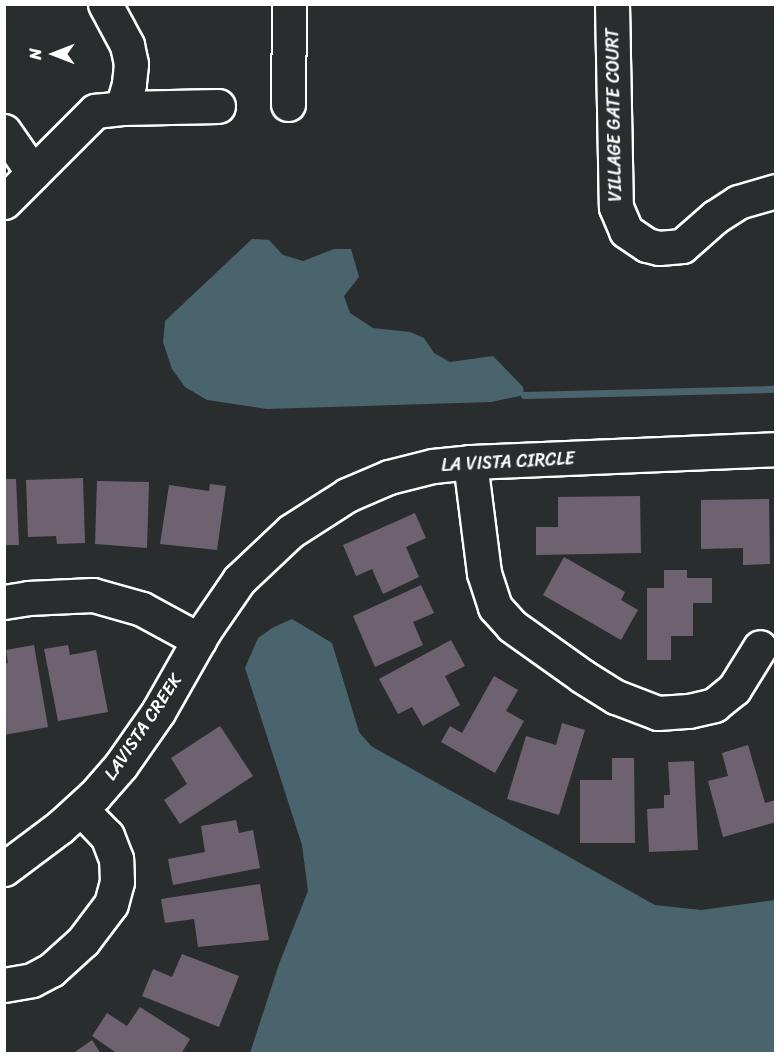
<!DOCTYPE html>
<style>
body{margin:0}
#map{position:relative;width:780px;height:1058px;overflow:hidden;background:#2a2d2e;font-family:Sriracha,sans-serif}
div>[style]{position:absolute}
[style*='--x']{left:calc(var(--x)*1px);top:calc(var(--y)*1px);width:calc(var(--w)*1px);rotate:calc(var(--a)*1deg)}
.water>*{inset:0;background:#49646d}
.stream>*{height:7px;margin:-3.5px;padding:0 3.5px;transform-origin:3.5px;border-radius:3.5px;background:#49646d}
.building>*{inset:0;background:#6e6270}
.roads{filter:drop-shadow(2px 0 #fff) drop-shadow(-2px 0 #fff) drop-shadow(0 2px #fff) drop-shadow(0 -2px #fff)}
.minor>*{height:33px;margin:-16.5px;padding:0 16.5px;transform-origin:16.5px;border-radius:16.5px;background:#2a2d2e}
span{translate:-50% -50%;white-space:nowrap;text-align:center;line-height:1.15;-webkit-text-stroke:4.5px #2a2d2e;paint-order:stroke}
.street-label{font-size:18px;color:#fff}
.frame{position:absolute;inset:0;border:6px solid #fff;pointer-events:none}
.north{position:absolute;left:24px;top:24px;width:60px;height:60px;-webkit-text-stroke:4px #2a2d2e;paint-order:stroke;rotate:270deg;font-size:16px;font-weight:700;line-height:24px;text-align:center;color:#fff}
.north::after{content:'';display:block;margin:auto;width:21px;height:27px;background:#fff;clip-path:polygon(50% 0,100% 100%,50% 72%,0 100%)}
</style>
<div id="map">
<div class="water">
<div style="clip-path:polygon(252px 239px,269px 240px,283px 255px,303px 261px,334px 249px,351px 249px,359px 277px,344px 296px,350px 313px,373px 328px,410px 332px,424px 338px,434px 353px,450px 362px,493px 356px,523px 387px,524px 395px,491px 402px,267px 409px,207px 400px,185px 387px,172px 369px,163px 342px,165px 321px)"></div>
<div style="clip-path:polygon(292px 619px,332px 643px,359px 732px,371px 746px,655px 905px,701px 910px,775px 900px,775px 1053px,250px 1053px,279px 964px,308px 891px,302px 845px,245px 668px,258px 638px,272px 628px)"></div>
</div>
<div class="stream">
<div style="--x:524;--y:395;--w:252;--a:-1.4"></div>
</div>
<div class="building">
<div style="clip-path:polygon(83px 478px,85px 543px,57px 544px,56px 536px,28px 537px,26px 480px)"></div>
<div style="clip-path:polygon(4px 479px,16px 479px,19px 545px,4px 545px)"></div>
<div style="clip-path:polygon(97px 481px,149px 482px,147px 548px,95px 544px)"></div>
<div style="clip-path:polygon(210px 484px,226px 486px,217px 550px,160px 544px,169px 485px,209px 491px)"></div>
<div style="clip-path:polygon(640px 496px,641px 553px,536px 555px,536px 527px,558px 527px,558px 497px)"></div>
<div style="clip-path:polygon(769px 499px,770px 564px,743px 565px,743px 548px,701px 549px,701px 500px)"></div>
<div style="clip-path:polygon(415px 513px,426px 538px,406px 547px,419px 577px,383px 594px,372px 569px,356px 576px,343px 545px)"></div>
<div style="clip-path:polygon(564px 557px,625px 592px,621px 600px,638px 610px,621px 640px,543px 595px)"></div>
<div style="clip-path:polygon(664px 570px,687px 570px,687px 578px,712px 578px,712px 603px,693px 603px,693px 636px,671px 636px,671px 660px,647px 660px,647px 588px,664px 588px)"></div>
<div style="clip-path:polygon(421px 585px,434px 613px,413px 622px,423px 645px,375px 667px,353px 616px)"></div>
<div style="clip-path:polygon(451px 640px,465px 666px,445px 676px,460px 705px,423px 726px,412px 707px,398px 714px,379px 679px)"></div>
<div style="clip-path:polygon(34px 645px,48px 727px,4px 735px,4px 663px,8px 663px,6px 650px)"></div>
<div style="clip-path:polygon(68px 645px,70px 655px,96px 650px,108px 712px,58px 721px,44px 649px)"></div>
<div style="clip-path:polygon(494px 676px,518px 690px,506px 711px,524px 721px,495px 773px,441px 742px,450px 726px,462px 733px)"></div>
<div style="clip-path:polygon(562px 723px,585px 730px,559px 815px,507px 799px,526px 736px,556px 745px)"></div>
<div style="clip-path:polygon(220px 726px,253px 776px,180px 824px,164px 800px,187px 784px,171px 758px)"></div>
<div style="clip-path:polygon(748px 745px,765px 803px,776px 800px,776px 822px,723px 837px,708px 781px,728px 776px,722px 753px)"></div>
<div style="clip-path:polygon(612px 758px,634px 758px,635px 843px,580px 843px,580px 780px,612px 780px)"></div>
<div style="clip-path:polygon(694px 761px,698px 850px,649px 852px,647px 809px,664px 808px,664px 795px,670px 795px,668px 762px)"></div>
<div style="clip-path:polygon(236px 820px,239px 833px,253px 830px,260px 868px,173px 885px,168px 859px,205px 852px,201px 826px)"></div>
<div style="clip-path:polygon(260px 884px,269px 940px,198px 947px,194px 919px,165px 923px,161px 899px)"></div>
<div style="clip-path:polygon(182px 954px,239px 976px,219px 1027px,142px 996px,153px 969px,172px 977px)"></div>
<div style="clip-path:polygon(140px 1007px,190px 1039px,181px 1054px,118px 1054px,92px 1036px,107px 1013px,127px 1026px)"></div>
<div style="clip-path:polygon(92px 1040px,101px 1054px,72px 1054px)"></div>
</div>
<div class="roads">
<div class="minor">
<div style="--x:105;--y:4;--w:47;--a:61.8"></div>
<div style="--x:127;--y:45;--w:19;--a:78"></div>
<div style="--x:131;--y:64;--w:20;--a:96"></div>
<div style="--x:129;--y:84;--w:25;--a:106"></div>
<div style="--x:612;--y:4;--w:203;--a:88.9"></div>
<div style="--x:616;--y:207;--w:26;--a:67"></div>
<div style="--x:626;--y:231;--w:25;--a:34"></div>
<div style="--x:647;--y:245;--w:12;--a:14"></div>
<div style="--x:659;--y:248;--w:23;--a:-5"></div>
<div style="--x:682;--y:246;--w:44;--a:-41.3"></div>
<div style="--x:715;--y:217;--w:27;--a:-33"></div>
<div style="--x:738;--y:202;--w:40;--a:-16"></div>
<div style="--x:288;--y:104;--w:100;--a:-89.4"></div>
<div style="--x:4;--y:131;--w:51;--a:55.4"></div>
<div style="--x:4;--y:202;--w:129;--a:-45"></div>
<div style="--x:95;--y:111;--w:27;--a:-6"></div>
<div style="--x:122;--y:108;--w:96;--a:-1.2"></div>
<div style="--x:470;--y:462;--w:112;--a:82.8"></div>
<div style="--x:484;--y:573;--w:36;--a:72"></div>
<div style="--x:495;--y:607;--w:25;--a:48"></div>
<div style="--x:512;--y:626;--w:86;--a:35.5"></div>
<div style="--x:582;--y:676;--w:40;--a:32"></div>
<div style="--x:616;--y:697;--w:45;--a:20.9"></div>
<div style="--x:658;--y:713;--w:31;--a:-4"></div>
<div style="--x:689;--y:711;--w:26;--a:-13"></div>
<div style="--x:714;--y:705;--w:26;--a:-39"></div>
<div style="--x:734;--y:689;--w:49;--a:-58.2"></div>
<div style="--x:4;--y:602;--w:24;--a:-9"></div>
<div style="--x:28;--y:598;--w:65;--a:-2.6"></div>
<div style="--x:93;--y:595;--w:51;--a:15.9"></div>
<div style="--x:142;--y:609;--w:65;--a:28.5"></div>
<div style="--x:4;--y:869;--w:70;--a:-36.9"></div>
<div style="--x:60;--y:827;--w:47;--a:-42.4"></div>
<div style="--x:95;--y:795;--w:40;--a:-49"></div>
<div style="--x:121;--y:765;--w:65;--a:-55.1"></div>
<div style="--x:158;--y:712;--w:93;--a:-60.4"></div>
<div style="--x:204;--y:631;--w:62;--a:-55.5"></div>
<div style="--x:239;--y:580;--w:71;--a:-43.3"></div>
<div style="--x:291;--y:531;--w:67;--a:-32.7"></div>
<div style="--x:347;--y:495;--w:46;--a:-23.2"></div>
<div style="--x:389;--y:477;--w:45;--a:-14"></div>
<div style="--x:433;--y:466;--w:37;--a:-6"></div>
<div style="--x:470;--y:462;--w:306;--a:-2.4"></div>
<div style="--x:4;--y:985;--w:28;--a:-10"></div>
<div style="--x:32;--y:980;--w:21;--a:-28"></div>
<div style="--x:51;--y:970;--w:43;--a:-42.2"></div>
<div style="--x:83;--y:941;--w:46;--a:-52.9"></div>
<div style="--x:111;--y:904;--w:23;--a:-75"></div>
<div style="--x:117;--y:882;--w:23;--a:-92"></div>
<div style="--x:116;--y:859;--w:25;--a:-111"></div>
<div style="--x:107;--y:836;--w:37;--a:-134"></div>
</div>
</div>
<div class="street-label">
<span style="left:614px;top:115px;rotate:-91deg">VILLAGE GATE COURT</span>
<span style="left:508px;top:462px;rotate:-3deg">LA VISTA CIRCLE</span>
<span style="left:143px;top:727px;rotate:-56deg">LAVISTA CREEK</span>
</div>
<div class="frame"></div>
<div class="north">N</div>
</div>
